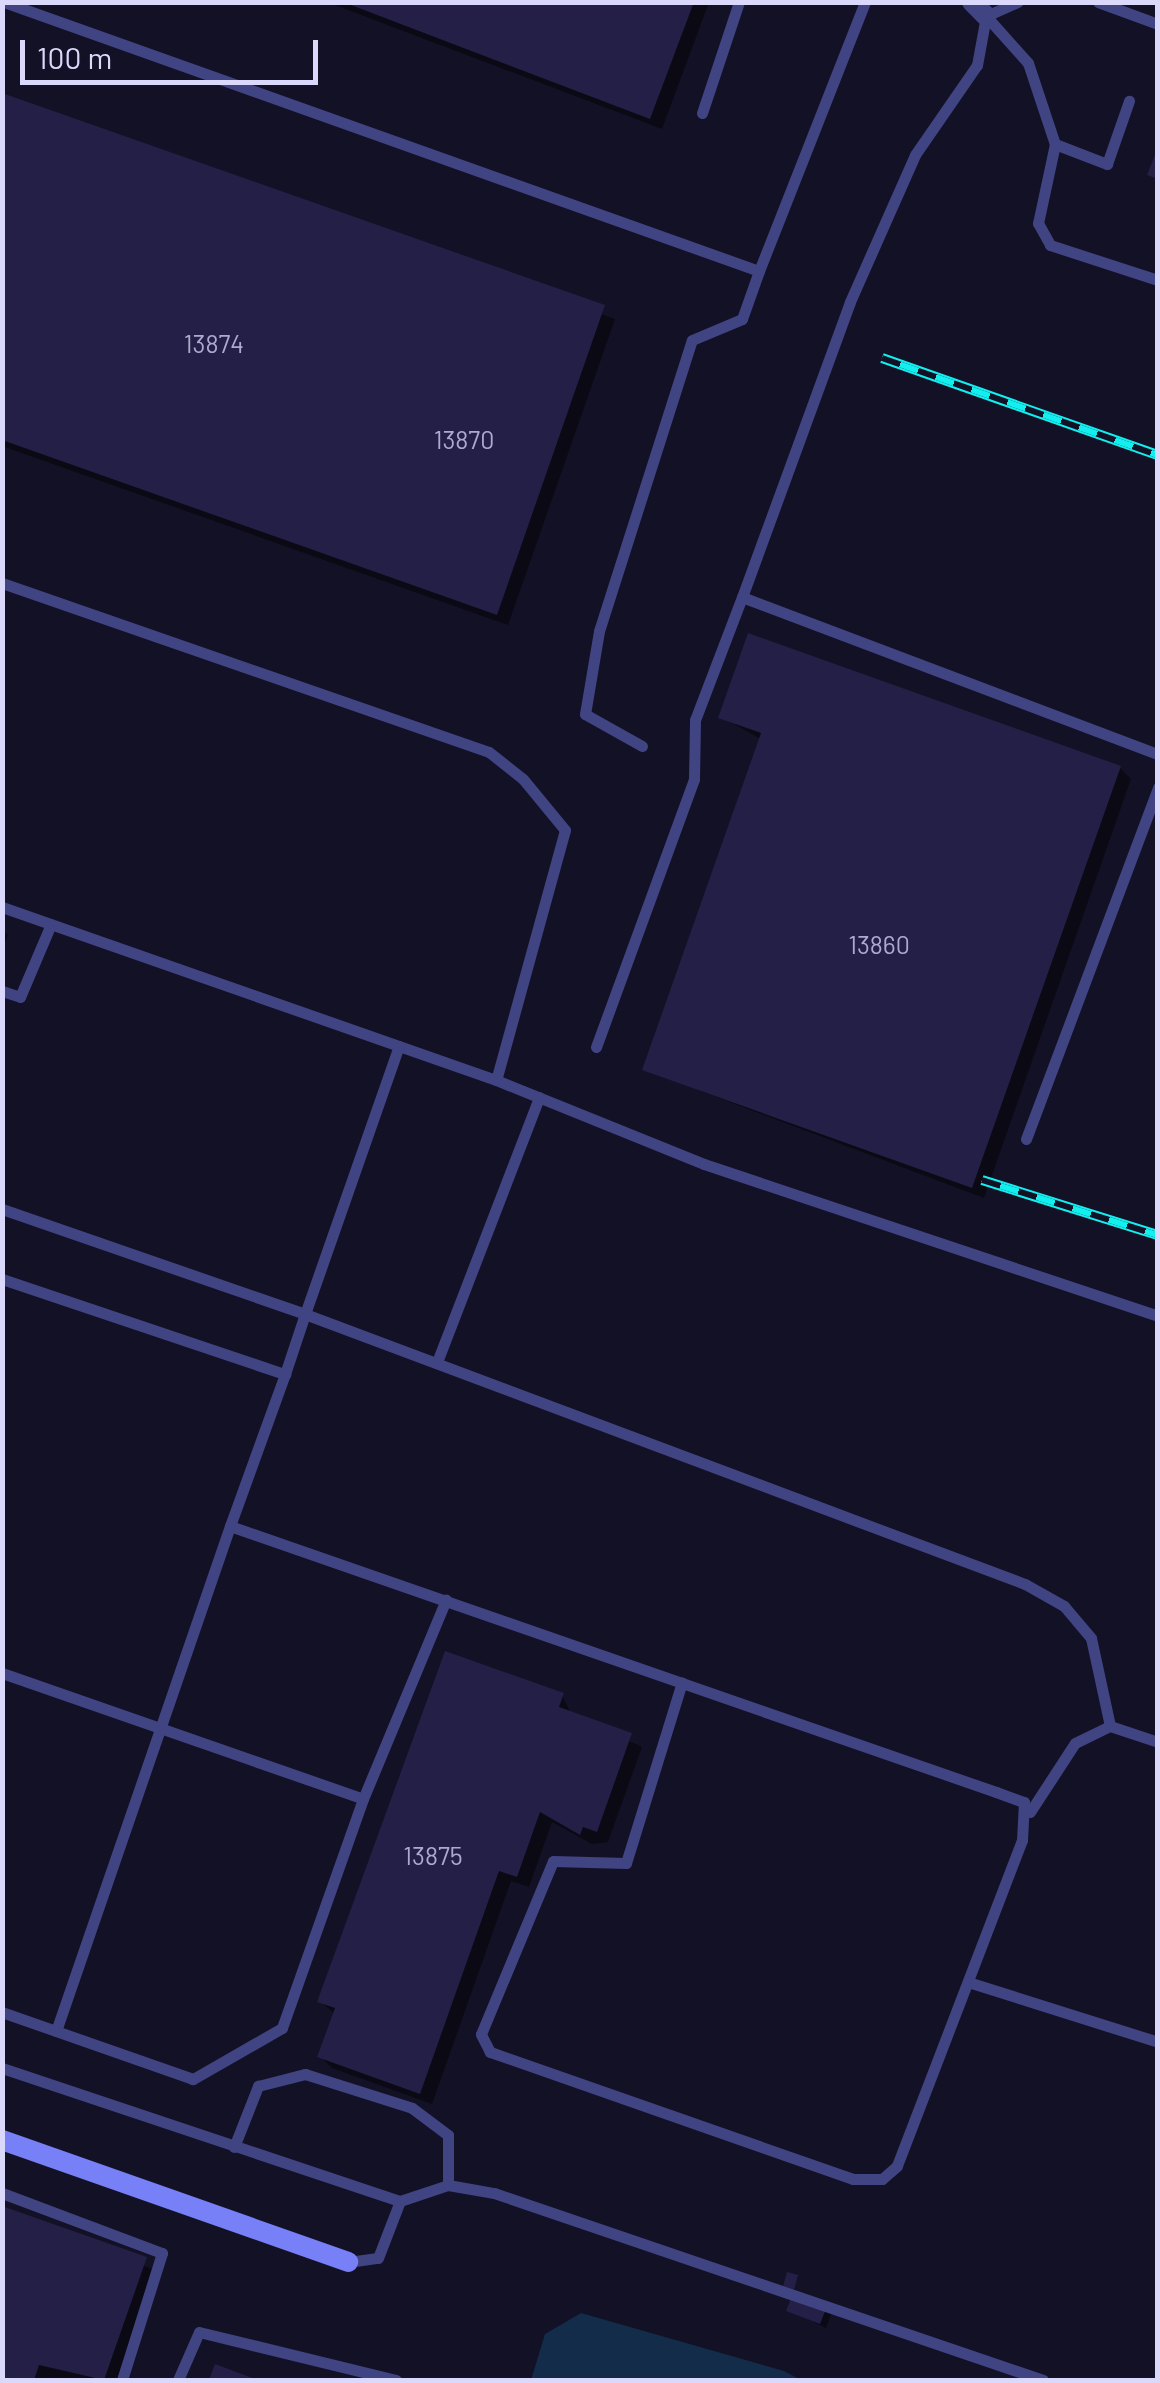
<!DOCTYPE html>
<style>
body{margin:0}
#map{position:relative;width:1160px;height:2383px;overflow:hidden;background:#131126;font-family:Barlow,sans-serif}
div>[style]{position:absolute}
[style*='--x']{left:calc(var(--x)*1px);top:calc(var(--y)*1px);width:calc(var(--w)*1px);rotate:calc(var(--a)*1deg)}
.water>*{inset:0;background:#122c4a}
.shadow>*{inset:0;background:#0007}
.building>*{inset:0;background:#231f46}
.lane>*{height:11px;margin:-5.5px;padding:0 5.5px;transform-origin:5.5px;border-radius:5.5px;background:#404482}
.street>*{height:20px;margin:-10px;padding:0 10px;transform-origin:10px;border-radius:10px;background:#404482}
.secondary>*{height:20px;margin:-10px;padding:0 10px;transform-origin:10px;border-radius:10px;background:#7780f6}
.rail>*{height:10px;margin-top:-5px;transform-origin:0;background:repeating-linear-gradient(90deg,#131126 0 19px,#13efef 0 38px);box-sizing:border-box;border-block:2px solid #13efef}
span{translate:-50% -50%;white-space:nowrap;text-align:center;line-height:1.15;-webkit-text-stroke:9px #131126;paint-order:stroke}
.number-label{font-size:25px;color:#acaace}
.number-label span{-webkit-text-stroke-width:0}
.frame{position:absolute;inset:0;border:5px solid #dad9fc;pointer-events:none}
.scale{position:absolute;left:20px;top:40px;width:298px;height:45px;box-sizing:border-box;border:5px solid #dad9fc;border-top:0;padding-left:12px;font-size:30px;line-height:35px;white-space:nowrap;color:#dad9fc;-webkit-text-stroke:8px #131126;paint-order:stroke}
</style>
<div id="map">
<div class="water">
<div style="clip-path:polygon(581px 2313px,784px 2371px,801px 2380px,531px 2380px,545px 2334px)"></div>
</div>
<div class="shadow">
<div style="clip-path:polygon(327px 2px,709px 2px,662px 129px)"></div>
<div style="clip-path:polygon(2px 96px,615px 319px,508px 625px,2px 446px)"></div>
<div style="clip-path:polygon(721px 717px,1120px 768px,1131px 779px,984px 1198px,645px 1070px,761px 739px)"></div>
<div style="clip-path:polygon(2px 930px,8px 935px,2px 950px)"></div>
<div style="clip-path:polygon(562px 1695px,571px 1714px,642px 1747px,608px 1842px,592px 1844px,552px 1822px,529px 1887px,511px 1881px,432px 2104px,332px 2068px,320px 2056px,335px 2014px,320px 2001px)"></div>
<div style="clip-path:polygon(2px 2208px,157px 2271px,119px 2380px,2px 2380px)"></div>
<div style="clip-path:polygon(789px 2310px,832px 2311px,826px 2328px)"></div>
</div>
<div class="building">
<div style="clip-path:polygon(343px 2px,694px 2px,650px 119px)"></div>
<div style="clip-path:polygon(2px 93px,605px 305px,497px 615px,2px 440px)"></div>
<div style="clip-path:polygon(1158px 147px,1158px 179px,1147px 175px)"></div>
<div style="clip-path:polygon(748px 633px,1121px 766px,972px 1188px,642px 1070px,761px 733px,718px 718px)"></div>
<div style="clip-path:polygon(445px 1651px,564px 1693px,559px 1707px,632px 1733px,597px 1832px,583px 1827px,580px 1835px,540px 1812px,517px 1877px,499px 1871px,420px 2094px,317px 2057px,335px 2008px,317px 2002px)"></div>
<div style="clip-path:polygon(2px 2206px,147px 2257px,104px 2380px,39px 2365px,34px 2380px,2px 2380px)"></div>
<div style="clip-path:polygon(787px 2272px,798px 2275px,794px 2290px,783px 2286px)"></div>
<div style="clip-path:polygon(794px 2291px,828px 2304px,820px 2324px,786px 2311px)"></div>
<div style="clip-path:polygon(215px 2364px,258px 2380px,209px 2380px)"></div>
</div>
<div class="lane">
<div style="--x:4;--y:2;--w:801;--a:19.61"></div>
<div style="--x:759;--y:271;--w:289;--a:-68.5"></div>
<div style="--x:1098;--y:2;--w:64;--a:20.1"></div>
<div style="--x:986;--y:16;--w:50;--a:100.4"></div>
<div style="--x:977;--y:65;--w:109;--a:124.6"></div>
<div style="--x:915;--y:155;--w:161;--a:113.9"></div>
<div style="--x:850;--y:302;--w:314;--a:110.1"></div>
<div style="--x:742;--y:597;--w:445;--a:20.7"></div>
<div style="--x:986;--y:16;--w:63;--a:48.2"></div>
<div style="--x:1028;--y:63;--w:85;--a:71.6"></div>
<div style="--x:1055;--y:144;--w:56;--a:21"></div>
<div style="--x:1107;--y:164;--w:67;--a:-70.8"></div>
<div style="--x:986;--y:16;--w:35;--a:-24"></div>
<div style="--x:702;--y:113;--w:117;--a:-71.6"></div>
<div style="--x:1055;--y:144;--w:81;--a:102.1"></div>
<div style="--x:1038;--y:223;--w:25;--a:61"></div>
<div style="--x:1050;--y:245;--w:114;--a:18"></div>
<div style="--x:2;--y:583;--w:515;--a:19.14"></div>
<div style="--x:489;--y:752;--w:43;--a:38.5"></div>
<div style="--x:523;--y:779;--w:66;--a:50.5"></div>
<div style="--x:565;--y:830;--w:259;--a:105.4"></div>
<div style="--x:496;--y:1080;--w:224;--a:22"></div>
<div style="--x:704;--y:1164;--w:479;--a:18.5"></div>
<div style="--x:642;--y:746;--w:65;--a:-150.7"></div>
<div style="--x:585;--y:714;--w:84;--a:-80.4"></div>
<div style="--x:599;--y:631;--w:305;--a:-72.3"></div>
<div style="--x:692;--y:340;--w:54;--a:-22.8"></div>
<div style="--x:742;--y:319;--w:51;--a:-70.5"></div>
<div style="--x:2;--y:907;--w:523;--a:19.3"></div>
<div style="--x:2;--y:991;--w:19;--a:18"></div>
<div style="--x:20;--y:997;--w:79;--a:-67"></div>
<div style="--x:596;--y:1047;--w:285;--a:-69.9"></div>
<div style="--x:694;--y:779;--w:59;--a:-89"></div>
<div style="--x:695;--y:720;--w:132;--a:-69.1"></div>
<div style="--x:1026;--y:1139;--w:376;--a:-69.4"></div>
<div style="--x:2;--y:1209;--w:321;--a:19.1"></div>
<div style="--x:305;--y:1314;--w:284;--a:-70.7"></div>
<div style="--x:2;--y:1279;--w:299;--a:18.6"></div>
<div style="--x:285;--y:1374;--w:162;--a:109.9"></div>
<div style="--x:230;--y:1526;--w:811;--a:19.15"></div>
<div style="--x:996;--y:1792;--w:30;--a:20"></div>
<div style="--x:1024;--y:1802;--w:38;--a:93"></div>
<div style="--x:1022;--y:1840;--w:349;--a:111"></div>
<div style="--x:897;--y:2166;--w:20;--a:139"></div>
<div style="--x:882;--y:2179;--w:29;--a:180"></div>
<div style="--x:853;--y:2179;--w:385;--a:-160.7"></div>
<div style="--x:490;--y:2052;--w:20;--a:-117"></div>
<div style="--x:481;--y:2034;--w:187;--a:-67.4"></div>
<div style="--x:553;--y:1861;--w:73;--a:1.6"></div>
<div style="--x:626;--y:1863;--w:189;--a:-72.8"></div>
<div style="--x:437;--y:1362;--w:284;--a:-68.9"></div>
<div style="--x:285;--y:1374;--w:63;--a:-71.6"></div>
<div style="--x:305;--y:1314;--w:769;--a:20.56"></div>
<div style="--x:1025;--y:1584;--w:45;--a:29.4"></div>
<div style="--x:1064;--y:1606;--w:42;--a:49.8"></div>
<div style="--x:1091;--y:1638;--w:90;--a:77.8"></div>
<div style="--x:2;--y:1673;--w:382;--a:19.2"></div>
<div style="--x:363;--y:1799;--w:243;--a:109.5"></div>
<div style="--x:282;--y:2028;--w:103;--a:150.2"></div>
<div style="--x:193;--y:2079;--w:202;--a:-160.7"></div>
<div style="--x:363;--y:1799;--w:216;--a:-67.4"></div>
<div style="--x:1030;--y:1812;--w:82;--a:-56.9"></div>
<div style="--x:1075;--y:1743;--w:39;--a:-26"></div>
<div style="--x:1110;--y:1726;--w:51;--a:18.4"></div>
<div style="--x:968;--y:1982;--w:199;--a:17.5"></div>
<div style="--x:56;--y:2031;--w:534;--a:-70.99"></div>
<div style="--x:2;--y:2068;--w:420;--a:18.5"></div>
<div style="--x:234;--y:2147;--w:66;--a:-68.5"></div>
<div style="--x:258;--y:2086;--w:49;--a:-14.3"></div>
<div style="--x:305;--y:2074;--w:112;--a:17.6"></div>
<div style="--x:412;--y:2108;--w:45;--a:36.9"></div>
<div style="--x:448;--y:2135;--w:50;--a:90"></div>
<div style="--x:2;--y:2193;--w:171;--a:20.6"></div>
<div style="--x:162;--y:2253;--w:133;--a:107.5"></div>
<div style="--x:348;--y:2262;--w:30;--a:-8"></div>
<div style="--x:378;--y:2258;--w:61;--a:-68.9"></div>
<div style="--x:400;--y:2201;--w:51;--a:-18.4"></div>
<div style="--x:448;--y:2185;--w:47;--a:9.9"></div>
<div style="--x:494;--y:2193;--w:580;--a:18.81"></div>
<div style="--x:178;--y:2380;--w:52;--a:-66.4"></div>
<div style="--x:199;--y:2332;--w:203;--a:13.7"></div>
</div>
<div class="street">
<div style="--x:972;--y:2;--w:20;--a:45"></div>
</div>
<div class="secondary">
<div style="--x:2;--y:2140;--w:367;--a:19.4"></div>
</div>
<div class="rail">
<div style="--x:882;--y:358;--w:293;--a:19.4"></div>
<div style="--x:982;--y:1180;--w:184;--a:17.4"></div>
</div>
<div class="number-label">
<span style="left:214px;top:343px">13874</span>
<span style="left:464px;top:439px">13870</span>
<span style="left:879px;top:944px">13860</span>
<span style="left:433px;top:1855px">13875</span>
</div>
<div class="frame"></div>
<div class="scale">100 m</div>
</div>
